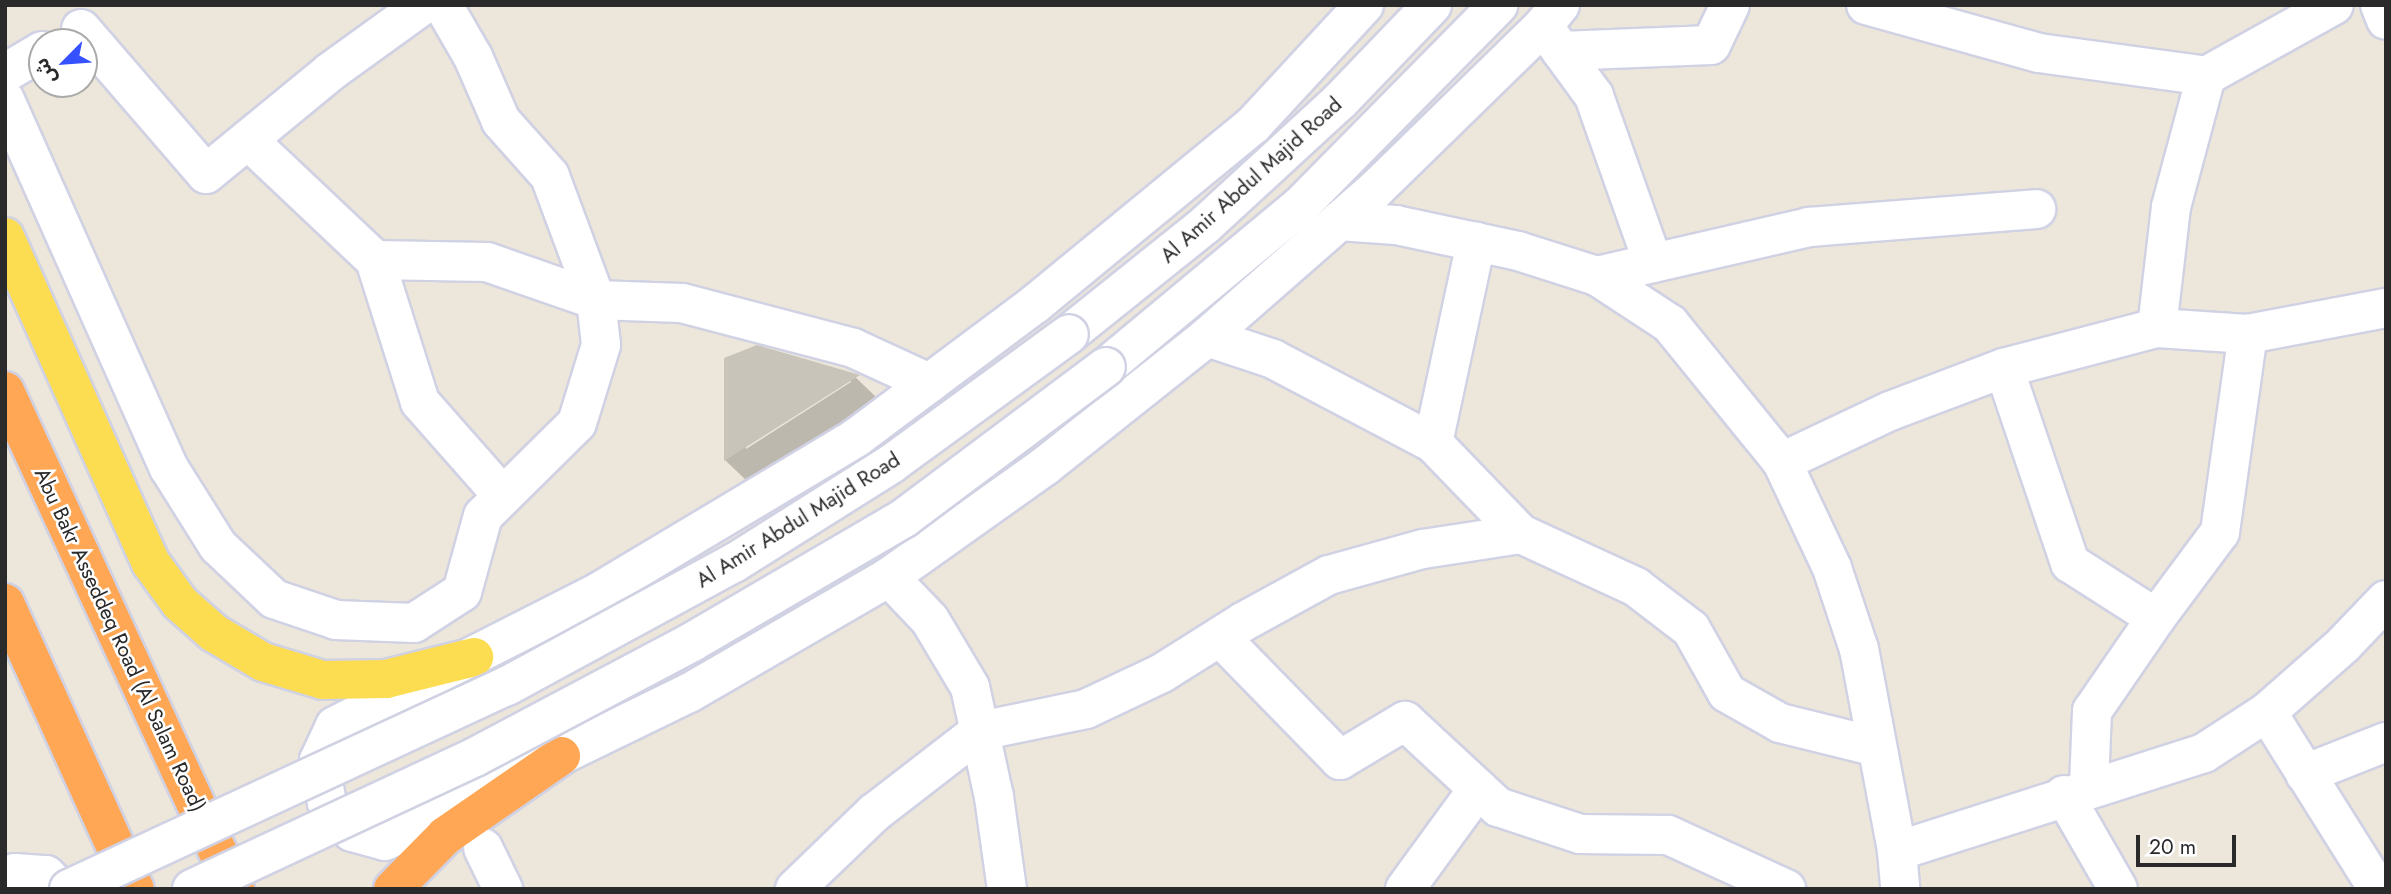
<!DOCTYPE html>
<meta charset="utf-8">
<style>
body{margin:0}
#map{position:relative;width:2391px;height:894px;overflow:hidden;background:#ede6da;font-family:Jost,"Noto Sans Arabic",sans-serif}
div>[style]{position:absolute}
[style*='--x']{left:calc(var(--x)*1px);top:calc(var(--y)*1px);width:calc(var(--w)*1px);rotate:calc(var(--a)*1deg)}
.shadow>*{inset:0;background:#0003}
.building>*{inset:0;background:#c8c4b9}
.roads{filter:drop-shadow(2px 0 #d0d2e4) drop-shadow(-2px 0 #d0d2e4) drop-shadow(0 2px #d0d2e4) drop-shadow(0 -2px #d0d2e4)}
.minor>*{height:38px;margin:-19px;padding:0 19px;transform-origin:19px;border-radius:19px;background:#fff}
.tertiary>*{height:38px;margin:-19px;padding:0 19px;transform-origin:19px;border-radius:19px;background:#fff}
.secondary>*{height:38px;margin:-19px;padding:0 19px;transform-origin:19px;border-radius:19px;background:#fff}
.primary>*{height:38px;margin:-19px;padding:0 19px;transform-origin:19px;border-radius:19px;background:#fcdd51}
.motorway>*{height:38px;margin:-19px;padding:0 19px;transform-origin:19px;border-radius:19px;background:#ffa754}
.bridges{filter:drop-shadow(2px 0 #d0d2e4) drop-shadow(-2px 0 #d0d2e4) drop-shadow(0 2px #d0d2e4) drop-shadow(0 -2px #d0d2e4)}
.secondary-bridge>*{height:38px;margin:-19px;padding:0 19px;transform-origin:19px;border-radius:19px;background:#fff}
span{translate:-50% -50%;white-space:nowrap;text-align:center;line-height:1.15;-webkit-text-stroke:5px #fff;paint-order:stroke}
.street-label{font-size:21px;color:#2a2a2a}
.frame{position:absolute;inset:0;border:7px solid #2a2a2a;pointer-events:none}
.north{position:absolute;left:28px;top:28px;width:70px;height:70px;box-sizing:border-box;background:#fff;border:2px solid #aaa;border-radius:50%;rotate:245deg;font-size:19px;font-weight:700;line-height:28px;text-align:center;color:#2a2a2a}
.north::after{content:'';display:block;margin:auto;width:24px;height:32px;background:#3651ff;clip-path:polygon(50% 0,100% 100%,50% 72%,0 100%)}
.scale{position:absolute;left:2136px;top:835px;width:100px;height:32px;box-sizing:border-box;border:4px solid #2a2a2a;border-top:0;padding-left:9px;font-size:21px;line-height:24px;white-space:nowrap;color:#2a2a2a;-webkit-text-stroke:5px #fff;paint-order:stroke}
</style>
<div id="map">
<div class="shadow">
<div style="clip-path:polygon(evenodd,757px 347px,851px 373px,875px 396px,875px 403px,748px 482px,725px 460px,757px 347px,850px 379px,851px 382px,746px 449px,746px 445px,850px 379px)"></div>
</div>
<div class="building">
<div style="clip-path:polygon(757px 345px,860px 375px,724px 461px,724px 358px)"></div>
</div>
<div class="roads">
<div class="minor">
<div style="--x:1866;--y:5;--w:180;--a:15.5"></div>
<div style="--x:2039;--y:53;--w:169;--a:7.8"></div>
<div style="--x:2206;--y:76;--w:146;--a:-29"></div>
<div style="--x:2380;--y:5;--w:16;--a:68"></div>
<div style="--x:1543;--y:26;--w:87;--a:53.9"></div>
<div style="--x:1594;--y:96;--w:177;--a:70.5"></div>
<div style="--x:81;--y:29;--w:191;--a:49.2"></div>
<div style="--x:206;--y:174;--w:161;--a:-39.4"></div>
<div style="--x:330;--y:72;--w:115;--a:-35.8"></div>
<div style="--x:1561;--y:51;--w:150;--a:-2.3"></div>
<div style="--x:1711;--y:45;--w:44;--a:-64.6"></div>
<div style="--x:5;--y:73;--w:43;--a:-30.7"></div>
<div style="--x:5;--y:100;--w:403;--a:66"></div>
<div style="--x:169;--y:468;--w:92;--a:57.9"></div>
<div style="--x:218;--y:546;--w:77;--a:43.4"></div>
<div style="--x:274;--y:599;--w:65;--a:18.7"></div>
<div style="--x:336;--y:620;--w:78;--a:2.2"></div>
<div style="--x:414;--y:623;--w:57;--a:-32.9"></div>
<div style="--x:462;--y:592;--w:79;--a:-74.6"></div>
<div style="--x:483;--y:516;--w:132;--a:-44.7"></div>
<div style="--x:577;--y:423;--w:82;--a:-72.9"></div>
<div style="--x:601;--y:345;--w:45;--a:-96.3"></div>
<div style="--x:596;--y:300;--w:132;--a:-110.4"></div>
<div style="--x:550;--y:176;--w:74;--a:-131.7"></div>
<div style="--x:501;--y:121;--w:70;--a:-113.6"></div>
<div style="--x:473;--y:57;--w:60;--a:-120"></div>
<div style="--x:248;--y:140;--w:175;--a:43.4"></div>
<div style="--x:375;--y:260;--w:149;--a:72.4"></div>
<div style="--x:420;--y:402;--w:125;--a:48.6"></div>
<div style="--x:1339;--y:221;--w:57;--a:4"></div>
<div style="--x:1396;--y:225;--w:125;--a:12"></div>
<div style="--x:1518;--y:251;--w:83;--a:17.6"></div>
<div style="--x:1597;--y:276;--w:87;--a:33.3"></div>
<div style="--x:1670;--y:324;--w:178;--a:50.9"></div>
<div style="--x:1782;--y:462;--w:117;--a:64.7"></div>
<div style="--x:1832;--y:568;--w:85;--a:71.6"></div>
<div style="--x:1859;--y:649;--w:206;--a:79.3"></div>
<div style="--x:1897;--y:851;--w:38;--a:85"></div>
<div style="--x:375;--y:260;--w:112;--a:1"></div>
<div style="--x:487;--y:262;--w:115;--a:19.2"></div>
<div style="--x:596;--y:300;--w:86;--a:2"></div>
<div style="--x:682;--y:303;--w:177;--a:14.7"></div>
<div style="--x:853;--y:348;--w:84;--a:24.7"></div>
<div style="--x:1597;--y:276;--w:218;--a:-13"></div>
<div style="--x:1809;--y:227;--w:228;--a:-4.5"></div>
<div style="--x:2157;--y:328;--w:122;--a:-83.4"></div>
<div style="--x:2171;--y:207;--w:136;--a:-75"></div>
<div style="--x:1207;--y:337;--w:70;--a:18.4"></div>
<div style="--x:1273;--y:359;--w:181;--a:27.7"></div>
<div style="--x:1433;--y:443;--w:127;--a:46"></div>
<div style="--x:1521;--y:534;--w:127;--a:24.7"></div>
<div style="--x:1636;--y:587;--w:69;--a:37.4"></div>
<div style="--x:1691;--y:629;--w:73;--a:60.6"></div>
<div style="--x:1727;--y:693;--w:61;--a:29.5"></div>
<div style="--x:1780;--y:723;--w:100;--a:13.9"></div>
<div style="--x:2004;--y:368;--w:206;--a:71.3"></div>
<div style="--x:2070;--y:563;--w:102;--a:32.6"></div>
<div style="--x:2156;--y:618;--w:113;--a:124.5"></div>
<div style="--x:2092;--y:711;--w:76;--a:92.3"></div>
<div style="--x:1433;--y:443;--w:206;--a:-77.9"></div>
<div style="--x:1782;--y:462;--w:119;--a:-25.3"></div>
<div style="--x:1890;--y:411;--w:122;--a:-20.7"></div>
<div style="--x:2004;--y:368;--w:158;--a:-14.7"></div>
<div style="--x:2157;--y:328;--w:91;--a:3.8"></div>
<div style="--x:2248;--y:334;--w:140;--a:-10.7"></div>
<div style="--x:889;--y:577;--w:59;--a:46.4"></div>
<div style="--x:930;--y:620;--w:78;--a:59.2"></div>
<div style="--x:970;--y:687;--w:113;--a:77.7"></div>
<div style="--x:994;--y:797;--w:93;--a:82"></div>
<div style="--x:2156;--y:618;--w:107;--a:-53.3"></div>
<div style="--x:2220;--y:532;--w:200;--a:-82"></div>
<div style="--x:1220;--y:637;--w:172;--a:45.7"></div>
<div style="--x:1340;--y:760;--w:76;--a:-31"></div>
<div style="--x:1405;--y:721;--w:127;--a:42.8"></div>
<div style="--x:1498;--y:807;--w:86;--a:18.2"></div>
<div style="--x:1580;--y:834;--w:88;--a:0.7"></div>
<div style="--x:1668;--y:835;--w:130;--a:24.6"></div>
<div style="--x:2267;--y:712;--w:209;--a:57.9"></div>
<div style="--x:2305;--y:774;--w:87;--a:-21.6"></div>
<div style="--x:2064;--y:795;--w:108;--a:60.1"></div>
<div style="--x:483;--y:848;--w:46;--a:64"></div>
<div style="--x:1897;--y:851;--w:322;--a:-17.7"></div>
<div style="--x:2204;--y:753;--w:75;--a:-33.1"></div>
<div style="--x:2267;--y:712;--w:103;--a:-41.4"></div>
<div style="--x:2344;--y:644;--w:61;--a:-46.3"></div>
<div style="--x:795;--y:889;--w:110;--a:-43.9"></div>
<div style="--x:874;--y:813;--w:134;--a:-37.7"></div>
<div style="--x:980;--y:731;--w:108;--a:-11.7"></div>
<div style="--x:1086;--y:709;--w:84;--a:-25.3"></div>
<div style="--x:1162;--y:673;--w:96;--a:-32.2"></div>
<div style="--x:1243;--y:622;--w:98;--a:-28.7"></div>
<div style="--x:1329;--y:575;--w:98;--a:-15.5"></div>
<div style="--x:1423;--y:549;--w:99;--a:-8.7"></div>
<div style="--x:1405;--y:889;--w:124;--a:-53.9"></div>
</div>
<div class="tertiary">
<div style="--x:1364;--y:5;--w:163;--a:132.8"></div>
<div style="--x:1253;--y:125;--w:282;--a:140.6"></div>
<div style="--x:1035;--y:304;--w:224;--a:143.2"></div>
<div style="--x:856;--y:438;--w:300;--a:149.1"></div>
<div style="--x:599;--y:592;--w:296;--a:153.1"></div>
<div style="--x:335;--y:726;--w:38;--a:115"></div>
<div style="--x:319;--y:760;--w:44;--a:79.5"></div>
<div style="--x:327;--y:803;--w:38;--a:49"></div>
<div style="--x:352;--y:832;--w:34;--a:15"></div>
<div style="--x:385;--y:841;--w:338;--a:-26"></div>
<div style="--x:689;--y:693;--w:231;--a:-30.1"></div>
<div style="--x:889;--y:577;--w:191;--a:-35.4"></div>
<div style="--x:1045;--y:466;--w:207;--a:-38.5"></div>
<div style="--x:1207;--y:337;--w:225;--a:-41.2"></div>
<div style="--x:1376;--y:189;--w:233;--a:-44.3"></div>
<div style="--x:1543;--y:26;--w:27;--a:-51"></div>
</div>
<div class="secondary">
<div style="--x:1069;--y:334;--w:174;--a:-38.7"></div>
<div style="--x:1205;--y:225;--w:183;--a:-42.6"></div>
<div style="--x:1340;--y:101;--w:133;--a:-46.2"></div>
<div style="--x:1106;--y:367;--w:251;--a:-39.7"></div>
<div style="--x:1299;--y:207;--w:284;--a:-45.4"></div>
<div style="--x:5;--y:877;--w:11;--a:-22"></div>
<div style="--x:15;--y:873;--w:31;--a:4"></div>
<div style="--x:46;--y:875;--w:20;--a:45"></div>
</div>
<div class="primary">
<div style="--x:5;--y:237;--w:357;--a:65.9"></div>
<div style="--x:151;--y:563;--w:49;--a:54.1"></div>
<div style="--x:180;--y:603;--w:45;--a:41.4"></div>
<div style="--x:214;--y:633;--w:57;--a:30.6"></div>
<div style="--x:263;--y:662;--w:63;--a:16.7"></div>
<div style="--x:323;--y:680;--w:63;--a:-0.9"></div>
<div style="--x:386;--y:679;--w:91;--a:-14"></div>
</div>
<div class="motorway">
<div style="--x:5;--y:391;--w:549;--a:65.21"></div>
<div style="--x:5;--y:603;--w:314;--a:65.6"></div>
<div style="--x:393;--y:889;--w:74;--a:-45.5"></div>
<div style="--x:445;--y:836;--w:141;--a:-34.6"></div>
</div>
</div>
<div class="bridges">
<div class="secondary-bridge">
<div style="--x:69;--y:889;--w:483;--a:-24.9"></div>
<div style="--x:507;--y:686;--w:258;--a:-28.5"></div>
<div style="--x:734;--y:563;--w:186;--a:-32.2"></div>
<div style="--x:891;--y:464;--w:220;--a:-36.1"></div>
<div style="--x:192;--y:889;--w:312;--a:-25"></div>
<div style="--x:475;--y:757;--w:246;--a:-27.9"></div>
<div style="--x:692;--y:642;--w:246;--a:-30.3"></div>
<div style="--x:904;--y:518;--w:252;--a:-36.8"></div>
</div>
</div>
<div class="street-label">
<span style="left:1251px;top:180px;rotate:-42deg">Al Amir Abdul Majid Road</span>
<span style="left:798px;top:520px;rotate:-32deg">Al Amir Abdul Majid Road</span>
<span style="left:120px;top:640px;rotate:65deg">Abu Bakr Asseddeq Road (Al Salam Road)</span>
</div>
<div class="frame"></div>
<div class="north">ش</div>
<div class="scale">20 m</div>
</div>
